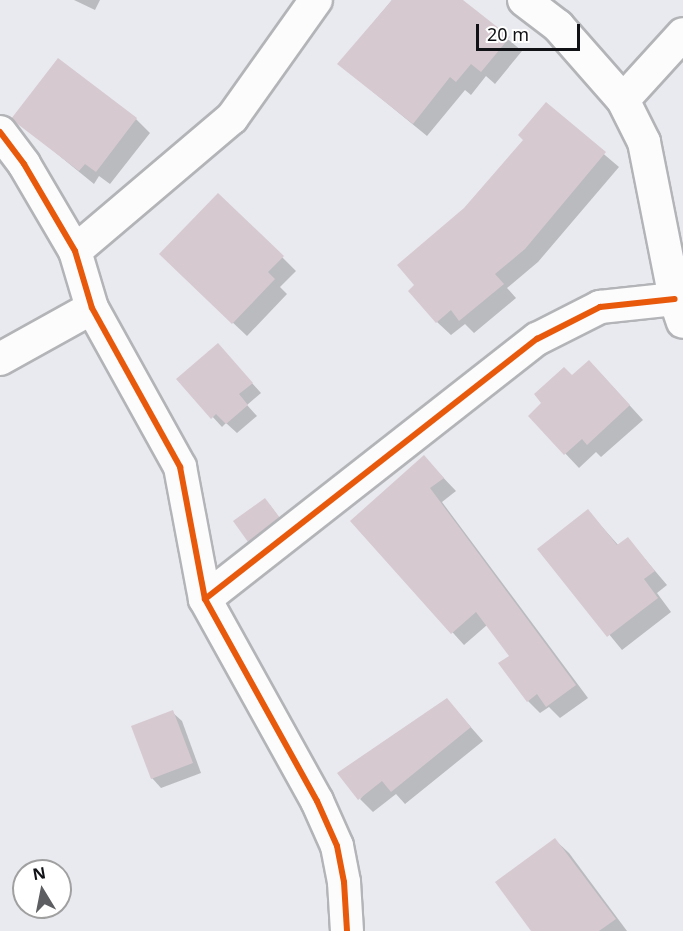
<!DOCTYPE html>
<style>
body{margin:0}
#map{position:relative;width:683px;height:931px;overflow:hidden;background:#e9eaef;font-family:"Noto Sans",sans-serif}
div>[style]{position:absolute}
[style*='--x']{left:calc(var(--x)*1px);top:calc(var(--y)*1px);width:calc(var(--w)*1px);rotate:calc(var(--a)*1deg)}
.shadow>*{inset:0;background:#0003}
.building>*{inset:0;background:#d7c9d0}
.roads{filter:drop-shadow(2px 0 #b3b4b7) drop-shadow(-2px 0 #b3b4b7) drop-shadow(0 2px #b3b4b7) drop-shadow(0 -2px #b3b4b7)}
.minor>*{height:32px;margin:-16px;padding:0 16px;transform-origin:16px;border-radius:16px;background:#fcfcfd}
.cycleway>*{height:6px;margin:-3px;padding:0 3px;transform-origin:3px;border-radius:3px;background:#e8590c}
span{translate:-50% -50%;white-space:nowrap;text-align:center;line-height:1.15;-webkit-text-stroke:5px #fff;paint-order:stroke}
.north{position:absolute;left:12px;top:859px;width:60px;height:60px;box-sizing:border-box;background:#fff;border:2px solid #a0a0a1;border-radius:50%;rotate:350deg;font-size:16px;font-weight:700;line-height:24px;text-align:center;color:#111215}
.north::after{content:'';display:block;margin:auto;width:21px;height:27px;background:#5d5e61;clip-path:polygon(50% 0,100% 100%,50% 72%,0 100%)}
.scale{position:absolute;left:476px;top:24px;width:104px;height:27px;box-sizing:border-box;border:3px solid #111215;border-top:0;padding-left:8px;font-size:18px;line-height:21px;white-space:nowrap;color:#111215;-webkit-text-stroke:4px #fff;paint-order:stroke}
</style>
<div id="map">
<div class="shadow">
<div style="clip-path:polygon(74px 0,100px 0,95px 10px)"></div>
<div style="clip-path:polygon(392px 0,461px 0,522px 51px,495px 84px,486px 76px,471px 95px,465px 90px,427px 136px,339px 64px)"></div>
<div style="clip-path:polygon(58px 60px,136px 119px,150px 133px,110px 184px,99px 176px,94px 184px,13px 118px)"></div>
<div style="clip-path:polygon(546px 105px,619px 167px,538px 262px,507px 288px,516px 298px,474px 333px,465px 324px,451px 335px,437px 322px,465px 209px,525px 140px)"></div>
<div style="clip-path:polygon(282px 257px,296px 271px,280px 287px,287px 294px,247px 336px,175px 268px)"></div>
<div style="clip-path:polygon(218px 345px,261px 393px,247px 405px,257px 416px,237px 433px,226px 423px,222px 427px,178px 379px)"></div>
<div style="clip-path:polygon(602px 375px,643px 420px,601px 457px,596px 452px,579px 468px,530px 416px,572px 377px)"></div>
<div style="clip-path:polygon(436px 470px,456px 491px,442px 502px,588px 698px,560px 718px,549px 707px,540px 713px,528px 701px,511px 657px,487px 625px,464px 645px,352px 521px)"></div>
<div style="clip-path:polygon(270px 505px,283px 523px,254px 546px,235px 521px)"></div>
<div style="clip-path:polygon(588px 511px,619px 546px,628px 539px,667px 585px,657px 593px,671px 612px,622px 650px,539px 549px)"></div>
<div style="clip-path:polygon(447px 700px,483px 741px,405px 804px,396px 794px,373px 812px,360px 799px)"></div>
<div style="clip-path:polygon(172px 712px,182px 721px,201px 773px,161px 788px,152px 778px)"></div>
<div style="clip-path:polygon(555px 840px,569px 853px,627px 931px,533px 931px)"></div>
</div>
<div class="building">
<div style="clip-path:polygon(392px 0,463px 0,510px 37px,481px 72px,471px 64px,456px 82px,450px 77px,413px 124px,337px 64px)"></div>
<div style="clip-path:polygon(58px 58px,137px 118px,96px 172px,85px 164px,79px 171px,11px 119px)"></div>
<div style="clip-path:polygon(546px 102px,606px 152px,525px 249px,495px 274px,504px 284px,459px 321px,451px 310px,436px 323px,408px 291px,414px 285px,397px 265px,464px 208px,523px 140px,518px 135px)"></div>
<div style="clip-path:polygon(218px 193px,284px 256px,268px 272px,275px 279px,232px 324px,159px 254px)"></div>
<div style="clip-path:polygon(218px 343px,253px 383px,239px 394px,248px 405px,226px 424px,216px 414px,211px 419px,176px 379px)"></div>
<div style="clip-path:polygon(589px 360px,630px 405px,587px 445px,582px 439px,564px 455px,528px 416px,541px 403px,534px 394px,564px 367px,572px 375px)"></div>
<div style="clip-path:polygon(424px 455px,444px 478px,430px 488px,576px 685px,546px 707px,537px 694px,527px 702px,498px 663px,509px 656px,476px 612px,451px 634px,350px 521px)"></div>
<div style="clip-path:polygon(265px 498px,280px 518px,248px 542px,233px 521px)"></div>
<div style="clip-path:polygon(588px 509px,617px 545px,628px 537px,655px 571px,644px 579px,658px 598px,607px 637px,537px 549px)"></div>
<div style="clip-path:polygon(447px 698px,471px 727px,391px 792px,382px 781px,358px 800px,337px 773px)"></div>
<div style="clip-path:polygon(173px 710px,193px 763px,151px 779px,131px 726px)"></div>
<div style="clip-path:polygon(555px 838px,616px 919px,599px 931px,531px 931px,495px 882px)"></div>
</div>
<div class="roads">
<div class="minor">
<div style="--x:524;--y:0;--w:43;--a:37.4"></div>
<div style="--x:558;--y:26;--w:98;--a:48.7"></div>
<div style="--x:623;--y:100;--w:47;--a:63.4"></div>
<div style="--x:644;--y:142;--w:160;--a:78.8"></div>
<div style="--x:675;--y:299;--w:24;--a:71"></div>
<div style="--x:623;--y:100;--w:89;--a:-47.7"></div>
<div style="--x:0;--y:132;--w:40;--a:53"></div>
<div style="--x:24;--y:164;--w:101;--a:59.6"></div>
<div style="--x:75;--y:251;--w:59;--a:73.4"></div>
<div style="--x:92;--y:308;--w:182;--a:61"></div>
<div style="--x:180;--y:467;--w:134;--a:79.3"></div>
<div style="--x:205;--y:599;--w:231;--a:61"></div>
<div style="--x:317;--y:801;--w:49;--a:66"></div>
<div style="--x:337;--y:846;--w:37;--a:79"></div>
<div style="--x:344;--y:882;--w:49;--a:86.5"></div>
<div style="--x:75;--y:251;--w:206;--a:-40.3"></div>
<div style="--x:232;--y:118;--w:145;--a:-54.6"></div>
<div style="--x:0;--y:359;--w:105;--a:-29"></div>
<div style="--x:205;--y:599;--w:422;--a:-38.1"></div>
<div style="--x:537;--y:339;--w:71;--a:-26.9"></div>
<div style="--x:600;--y:307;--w:75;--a:-6.1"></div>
</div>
</div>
<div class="cycleway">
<div style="--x:0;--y:132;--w:40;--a:53"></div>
<div style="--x:24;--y:164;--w:101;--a:59.6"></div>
<div style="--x:75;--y:251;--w:59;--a:73.4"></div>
<div style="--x:92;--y:308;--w:182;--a:61"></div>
<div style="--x:180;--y:467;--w:134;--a:79.3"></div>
<div style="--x:205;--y:599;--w:231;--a:61"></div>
<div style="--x:317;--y:801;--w:49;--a:66"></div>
<div style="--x:337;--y:846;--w:37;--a:79"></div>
<div style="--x:344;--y:882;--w:49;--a:86.5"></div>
<div style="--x:205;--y:599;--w:422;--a:-38.1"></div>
<div style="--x:537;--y:339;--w:71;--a:-26.9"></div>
<div style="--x:600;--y:307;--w:75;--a:-6.1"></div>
</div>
<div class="north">N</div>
<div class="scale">20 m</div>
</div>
